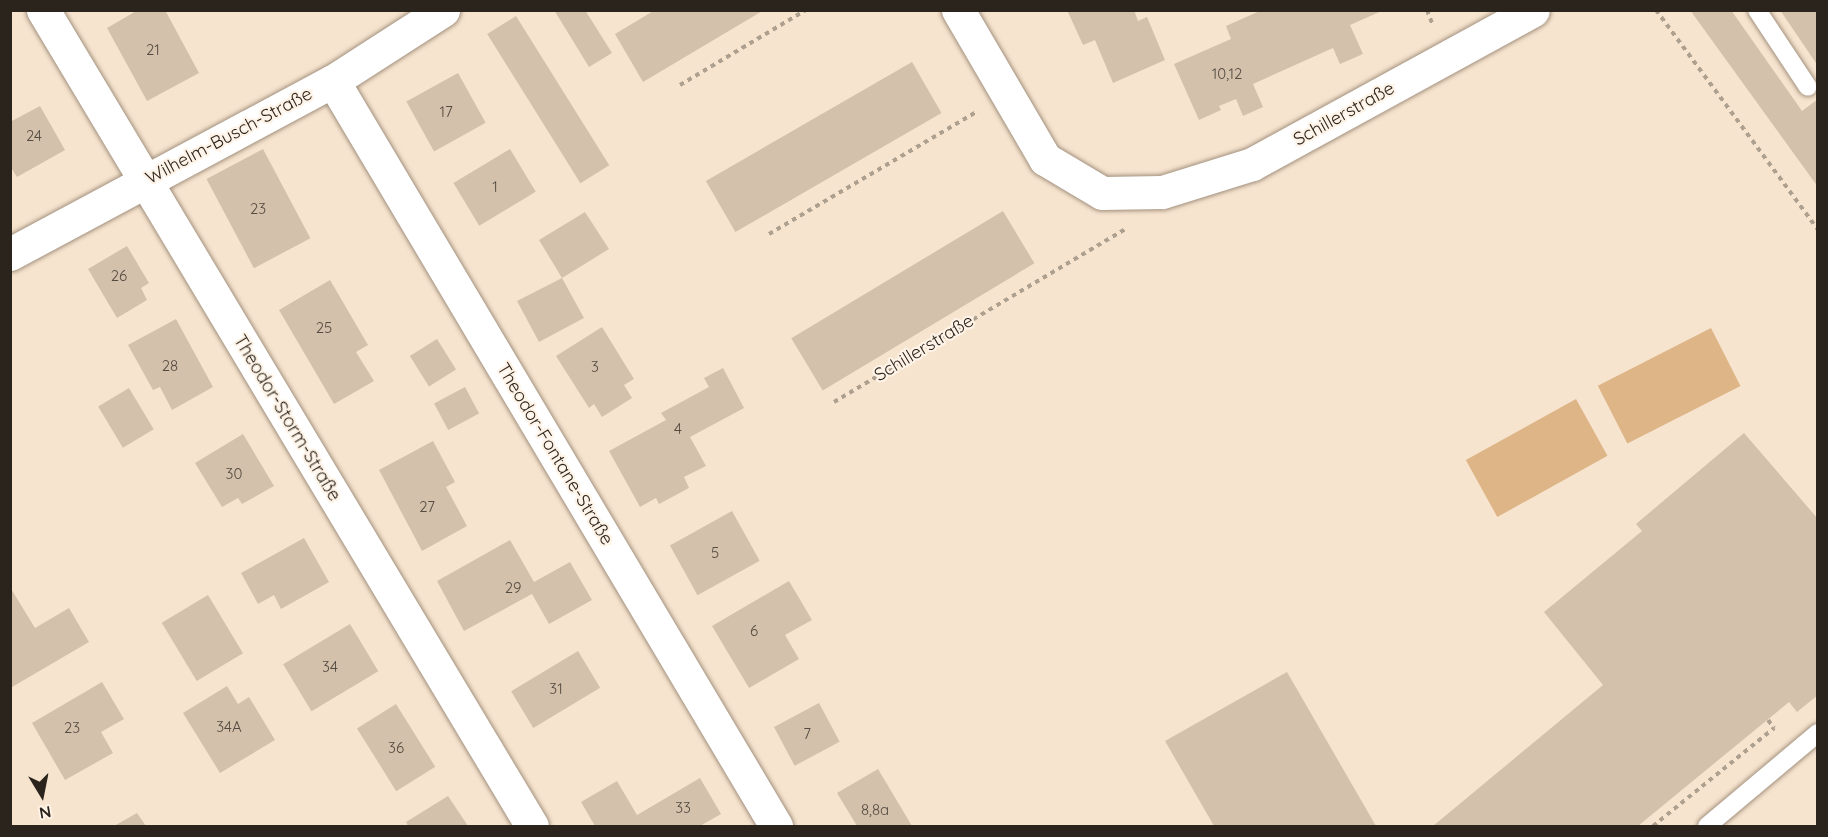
<!DOCTYPE html>
<html>
<head>
<meta charset="utf-8">
<style>
	body { margin:0 }
	#map { position:relative; width:1828px; height:837px; overflow:hidden; background:#f7e4cf; font-family:Quicksand,sans-serif }
	div>[style] { position:absolute }
	[style*='--x'] { left:calc(var(--x)*1px); top:calc(var(--y)*1px); width:calc(var(--w)*1px); rotate:calc(var(--a)*1deg) }
	.green>* { inset:0; background:#ddb587; transform-origin:0 0 }
	.building>* { inset:0; background:#d3c1ac; transform-origin:0 0 }
	.path>* { height:4px; margin-top:-2px; transform-origin:0; background:repeating-linear-gradient(90deg,#aea08f 0 4.5px,transparent 0 9px) }
	.roads { filter:drop-shadow(0 0 2px #a2917e) drop-shadow(0 0 2px #a2917e) }
	.lane>* { height:18px; margin:-9px; padding:0 9px; transform-origin:9px; border-radius:9px; background:#fff }
	.street>* { height:33px; margin:-16.5px; padding:0 16.5px; transform-origin:16.5px; border-radius:16.5px; background:#fff }
	span { translate:-50% -50%; white-space:nowrap; text-align:center; line-height:1.15; -webkit-text-stroke:4.5px #fef3e6; paint-order:stroke }
	.number-label { font-size:15px; color:#554b40 }
	.number-label span { -webkit-text-stroke-width:0 }
	.street-label { font-size:18px; color:#2b241c }
	.frame { position:absolute; inset:0; border:12px solid #2b241c; pointer-events:none }
	.north { position:absolute; left:12px; top:765px; width:60px; height:60px; -webkit-text-stroke:4px #fef3e6; paint-order:stroke; rotate:170deg; font-size:16px; font-weight:700; line-height:24px; text-align:center; color:#2b241c }
	.north::after { content:''; display:block; margin:auto; width:21px; height:27px; background:#2b241c; clip-path:polygon(50% 0,100% 100%,50% 72%,0 100%) }
</style>
</head>
<body>
<div id="map">
	<div class="green">
		<div style="left:1711px;top:328px;width:65px;height:127px;rotate:63deg"></div>
		<div style="left:1576px;top:399px;width:65px;height:126px;rotate:61deg"></div>
	</div>
	<div class="building">
		<div style="clip-path:polygon(138px 10px,165px 10px,199px 73px,147px 101px,107px 28px)"></div>
		<div style="clip-path:polygon(554px 10px,585px 10px,612px 53px,589px 67px)"></div>
		<div style="clip-path:polygon(655px 10px,764px 10px,643px 82px,615px 34px)"></div>
		<div style="clip-path:polygon(1067px 10px,1134px 10px,1138px 21px,1147px 17px,1165px 60px,1113px 83px,1095px 40px,1083px 45px)"></div>
		<div style="clip-path:polygon(1262px 10px,1384px 10px,1350px 25px,1363px 54px,1340px 64px,1333px 48px,1253px 84px,1263px 107px,1243px 116px,1236px 99px,1219px 106px,1221px 110px,1199px 120px,1174px 64px,1231px 39px,1226px 26px)"></div>
		<div style="clip-path:polygon(1690px 10px,1731px 10px,1802px 111px,1818px 99px,1818px 187px)"></div>
		<div style="clip-path:polygon(1780px 10px,1818px 10px,1818px 66px)"></div>
		<div style="left:516px;top:16px;width:176px;height:34px;rotate:58deg"></div>
		<div style="left:912px;top:62px;width:59px;height:238px;rotate:60deg"></div>
		<div style="left:458px;top:73px;width:57px;height:59px;rotate:61deg"></div>
		<div style="clip-path:polygon(40px 106px,65px 150px,17px 177px,10px 166px,10px 122px)"></div>
		<div style="left:263px;top:149px;width:101px;height:64px;rotate:62deg"></div>
		<div style="left:510px;top:149px;width:50px;height:66px;rotate:59deg"></div>
		<div style="left:1003px;top:211px;width:61px;height:247px;rotate:59deg"></div>
		<div style="clip-path:polygon(585px 212px,609px 249px,562px 278px,584px 318px,539px 342px,517px 301px,562px 278px,539px 240px)"></div>
		<div style="clip-path:polygon(127px 246px,149px 283px,141px 288px,147px 300px,117px 318px,88px 269px)"></div>
		<div style="clip-path:polygon(330px 280px,368px 345px,356px 352px,374px 381px,334px 404px,279px 310px)"></div>
		<div style="clip-path:polygon(176px 319px,213px 387px,172px 410px,160px 387px,153px 390px,128px 345px)"></div>
		<div style="clip-path:polygon(602px 327px,634px 379px,624px 385px,632px 398px,602px 417px,594px 404px,589px 408px,556px 356px)"></div>
		<div style="left:437px;top:339px;width:36px;height:32px;rotate:58deg"></div>
		<div style="clip-path:polygon(723px 368px,744px 408px,690px 437px,706px 466px,684px 477px,689px 488px,659px 504px,656px 498px,640px 507px,609px 451px,666px 420px,661px 413px,709px 387px,704px 378px)"></div>
		<div style="left:465px;top:387px;width:30px;height:35px;rotate:62deg"></div>
		<div style="left:129px;top:388px;width:48px;height:36px;rotate:59deg"></div>
		<div style="clip-path:polygon(1744px 433px,1818px 519px,1818px 695px,1797px 712px,1789px 702px,1638px 826px,1433px 826px,1603px 685px,1544px 612px,1642px 531px,1636px 524px)"></div>
		<div style="clip-path:polygon(243px 434px,274px 486px,242px 504px,238px 498px,222px 507px,195px 463px)"></div>
		<div style="clip-path:polygon(433px 441px,455px 482px,446px 487px,467px 526px,422px 551px,379px 470px)"></div>
		<div style="left:732px;top:511px;width:57px;height:71px;rotate:61deg"></div>
		<div style="clip-path:polygon(304px 538px,329px 582px,281px 609px,274px 595px,258px 604px,241px 573px)"></div>
		<div style="clip-path:polygon(510px 540px,534px 582px,570px 562px,592px 600px,549px 624px,532px 594px,464px 631px,437px 581px)"></div>
		<div style="clip-path:polygon(789px 581px,812px 620px,785px 635px,799px 659px,749px 688px,712px 626px)"></div>
		<div style="clip-path:polygon(10px 587px,35px 628px,69px 608px,89px 642px,12px 687px)"></div>
		<div style="left:208px;top:595px;width:68px;height:54px;rotate:59deg"></div>
		<div style="left:350px;top:624px;width:55px;height:78px;rotate:59deg"></div>
		<div style="left:578px;top:651px;width:43px;height:78px;rotate:59deg"></div>
		<div style="clip-path:polygon(1287px 672px,1376px 826px,1214px 826px,1165px 741px)"></div>
		<div style="clip-path:polygon(102px 682px,124px 719px,101px 732px,113px 753px,65px 780px,32px 723px)"></div>
		<div style="clip-path:polygon(227px 686px,238px 704px,249px 697px,275px 740px,220px 773px,183px 713px)"></div>
		<div style="left:819px;top:703px;width:44px;height:51px;rotate:62deg"></div>
		<div style="left:396px;top:704px;width:74px;height:46px;rotate:58deg"></div>
		<div style="clip-path:polygon(878px 769px,912px 826px,857px 826px,837px 793px)"></div>
		<div style="clip-path:polygon(700px 778px,721px 814px,700px 826px,595px 826px,581px 802px,617px 781px,637px 815px)"></div>
		<div style="clip-path:polygon(448px 796px,468px 826px,408px 826px,406px 822px)"></div>
		<div style="clip-path:polygon(137px 813px,146px 826px,114px 826px)"></div>
	</div>
	<div class="path">
		<div style="--x:1427;--y:10;--w:17;--a:69"></div>
		<div style="--x:1656;--y:10;--w:273;--a:53.6"></div>
		<div style="--x:680;--y:85;--w:147;--a:-30.8"></div>
		<div style="--x:769;--y:234;--w:243;--a:-30.5"></div>
		<div style="--x:834;--y:402;--w:339;--a:-30.7"></div>
		<div style="--x:1768;--y:720;--w:10;--a:53"></div>
		<div style="--x:1653;--y:826;--w:156;--a:-39"></div>
	</div>
	<div class="roads">
		<div class="lane">
			<div style="--x:1757;--y:10;--w:92;--a:56.5"></div>
			<div style="--x:1707;--y:826;--w:145;--a:-40"></div>
		</div>
		<div class="street">
			<div style="--x:43;--y:10;--w:951;--a:59.07"></div>
			<div style="--x:958;--y:10;--w:173;--a:59.7"></div>
			<div style="--x:1045;--y:159;--w:66;--a:30.8"></div>
			<div style="--x:1102;--y:193;--w:60;--a:-1"></div>
			<div style="--x:1162;--y:192;--w:94;--a:-17.3"></div>
			<div style="--x:1252;--y:164;--w:320;--a:-28.7"></div>
			<div style="--x:333;--y:81;--w:867;--a:59.26"></div>
			<div style="--x:10;--y:254;--w:366;--a:-28.2"></div>
			<div style="--x:333;--y:81;--w:131;--a:-32.8"></div>
		</div>
	</div>
	<div class="number-label">
		<span style="left:153px;top:50px">21</span>
		<span style="left:1227px;top:74px">10,12</span>
		<span style="left:446px;top:112px">17</span>
		<span style="left:34px;top:136px">24</span>
		<span style="left:495px;top:187px">1</span>
		<span style="left:258px;top:209px">23</span>
		<span style="left:119px;top:276px">26</span>
		<span style="left:324px;top:328px">25</span>
		<span style="left:170px;top:366px">28</span>
		<span style="left:595px;top:367px">3</span>
		<span style="left:678px;top:429px">4</span>
		<span style="left:234px;top:474px">30</span>
		<span style="left:427px;top:507px">27</span>
		<span style="left:715px;top:553px">5</span>
		<span style="left:513px;top:588px">29</span>
		<span style="left:754px;top:631px">6</span>
		<span style="left:330px;top:667px">34</span>
		<span style="left:556px;top:689px">31</span>
		<span style="left:229px;top:727px">34A</span>
		<span style="left:72px;top:728px">23</span>
		<span style="left:807px;top:734px">7</span>
		<span style="left:396px;top:748px">36</span>
		<span style="left:683px;top:808px">33</span>
		<span style="left:875px;top:810px">8,8a</span>
	</div>
	<div class="street-label">
		<span style="left:1344px;top:114px;rotate:-29deg">Schillerstraße</span>
		<span style="left:229px;top:136px;rotate:-28deg">Wilhelm-Busch-Straße</span>
		<span style="left:924px;top:348px;rotate:-31deg">Schillerstraße</span>
		<span style="left:287px;top:418px;rotate:59deg">Theodor-Storm-Straße</span>
		<span style="left:555px;top:454px;rotate:59deg">Theodor-Fontane-Straße</span>
	</div>
	<div class="frame"></div>
	<div class="north">N</div>
</div>
</body>
</html>
